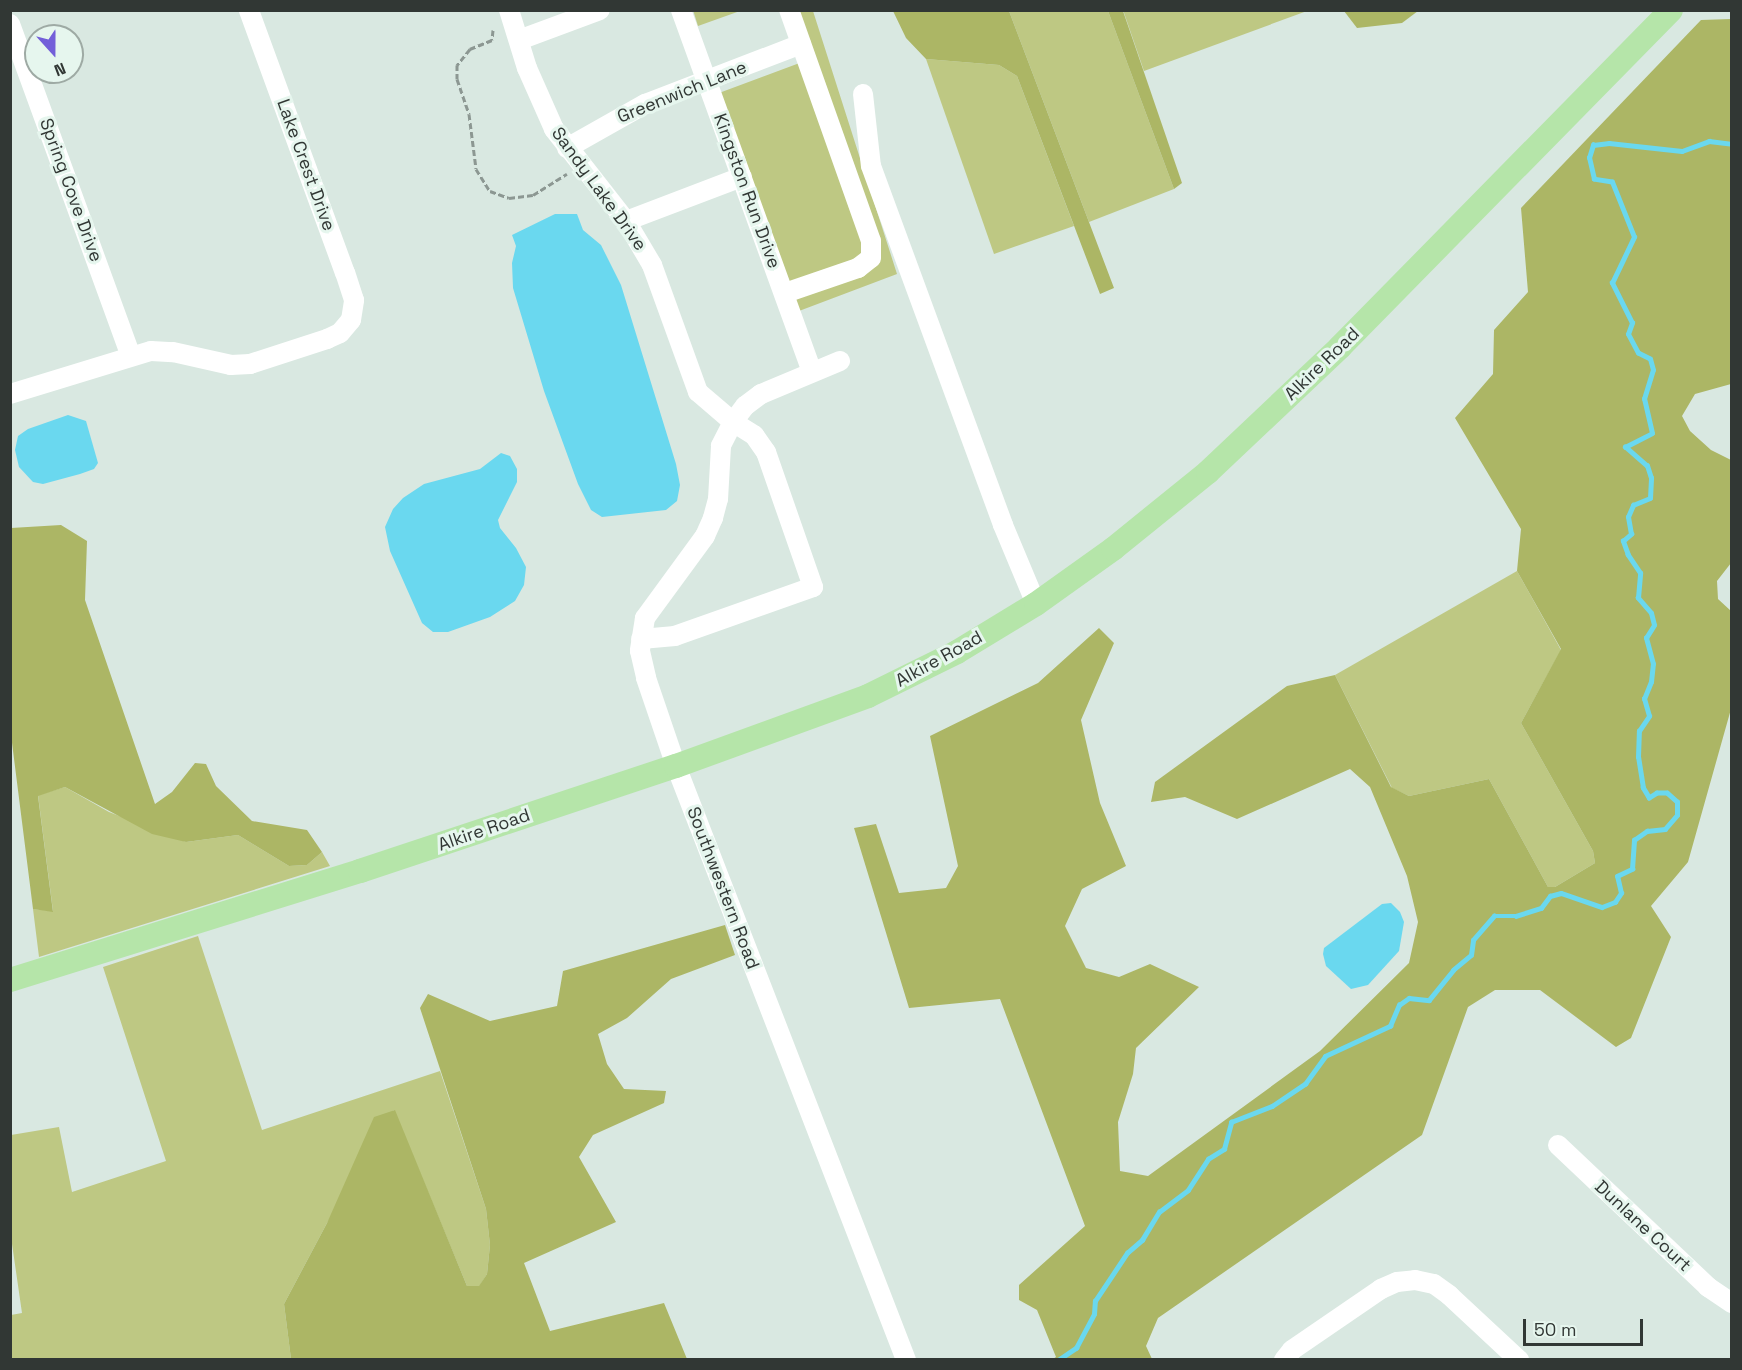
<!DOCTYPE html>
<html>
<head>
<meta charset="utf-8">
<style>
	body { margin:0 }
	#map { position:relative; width:1742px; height:1370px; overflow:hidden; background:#d9e8e1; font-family:"Space Grotesk",sans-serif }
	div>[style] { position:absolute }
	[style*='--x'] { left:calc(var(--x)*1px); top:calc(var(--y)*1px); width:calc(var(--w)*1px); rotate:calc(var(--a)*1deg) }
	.green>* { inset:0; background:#bec883 }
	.forest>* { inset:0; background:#acb665 }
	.water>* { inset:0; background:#6ad8ef }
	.stream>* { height:4.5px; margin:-2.25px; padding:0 2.25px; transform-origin:2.25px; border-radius:2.25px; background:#6ad8ef }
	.path>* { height:3px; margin-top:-1.5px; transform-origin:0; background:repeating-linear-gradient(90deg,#8c9792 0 6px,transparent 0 9px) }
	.minor>* { height:20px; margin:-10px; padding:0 10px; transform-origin:10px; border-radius:10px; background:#fff }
	.major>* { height:24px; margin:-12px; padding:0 12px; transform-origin:12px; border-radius:12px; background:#b5e5a9 }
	span { translate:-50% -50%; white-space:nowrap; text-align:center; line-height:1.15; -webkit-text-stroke:6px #e6f6ee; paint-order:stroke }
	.street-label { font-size:18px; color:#313734 }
	.frame { position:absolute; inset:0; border:12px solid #313734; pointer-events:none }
	.north { position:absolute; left:24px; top:24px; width:60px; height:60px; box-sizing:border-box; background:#e6f6ee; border:2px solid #9eaaa4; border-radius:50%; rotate:159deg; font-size:16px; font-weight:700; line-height:24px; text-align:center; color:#313734 }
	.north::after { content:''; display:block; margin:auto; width:21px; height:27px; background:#735fd9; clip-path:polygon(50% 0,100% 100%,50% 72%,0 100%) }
	.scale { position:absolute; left:1523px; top:1319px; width:120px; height:27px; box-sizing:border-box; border:3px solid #313734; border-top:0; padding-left:8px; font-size:18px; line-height:21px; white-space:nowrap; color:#313734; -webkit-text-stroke:4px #e6f6ee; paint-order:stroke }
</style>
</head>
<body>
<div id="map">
	<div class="green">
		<div style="clip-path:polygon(693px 10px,740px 10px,740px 11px,698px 26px)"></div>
		<div style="clip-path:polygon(1123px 10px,1307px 11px,1144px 71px)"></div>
		<div style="clip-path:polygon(795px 11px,813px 11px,897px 274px,799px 311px,719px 93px,813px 58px)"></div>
		<div style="clip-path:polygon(1009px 11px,1108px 11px,1174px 189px,1089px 222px)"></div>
		<div style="clip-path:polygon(926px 59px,999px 65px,1017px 76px,1074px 226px,994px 254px)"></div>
		<div style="clip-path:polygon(1517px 571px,1561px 650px,1521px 723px,1593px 851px,1595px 863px,1555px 887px,1548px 887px,1489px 779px,1409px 796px,1392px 788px,1335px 675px)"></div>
		<div style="clip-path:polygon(65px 787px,109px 812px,186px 842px,238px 835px,289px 866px,307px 865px,322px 852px,330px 866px,39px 957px,33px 909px,53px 911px,38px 795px)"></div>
		<div style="clip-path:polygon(198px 936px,262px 1130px,440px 1071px,486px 1209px,490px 1245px,487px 1274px,479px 1287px,467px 1286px,394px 1110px,327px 1223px,284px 1304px,291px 1359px,11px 1360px,11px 1315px,22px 1313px,11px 1237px,11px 1135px,59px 1127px,72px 1192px,166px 1161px,103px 967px)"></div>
	</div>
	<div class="forest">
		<div style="clip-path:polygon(893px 11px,1009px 11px,1114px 288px,1100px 294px,1017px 76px,999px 65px,926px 59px,906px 38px)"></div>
		<div style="clip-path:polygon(1108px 11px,1123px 11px,1182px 183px,1174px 189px)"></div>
		<div style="clip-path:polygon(1344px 11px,1418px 11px,1402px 23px,1357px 28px)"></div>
		<div style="clip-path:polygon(1731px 19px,1731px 384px,1695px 394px,1682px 416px,1690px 431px,1711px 450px,1731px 460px,1731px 563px,1717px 581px,1718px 599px,1731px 611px,1731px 709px,1688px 862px,1651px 906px,1671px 937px,1631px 1038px,1616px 1047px,1540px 990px,1495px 990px,1468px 1007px,1422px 1135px,1158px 1318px,1146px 1346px,1152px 1359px,1053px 1359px,1056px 1357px,1037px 1310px,1019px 1300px,1019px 1285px,1085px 1226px,1000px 999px,909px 1008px,854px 828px,876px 824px,899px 893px,946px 888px,958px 866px,930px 736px,1038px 683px,1099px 628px,1114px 643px,1081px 720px,1100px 803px,1126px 866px,1082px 889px,1065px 926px,1086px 968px,1119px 977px,1150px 964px,1199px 987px,1136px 1048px,1133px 1074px,1118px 1122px,1120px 1171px,1148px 1176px,1320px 1051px,1409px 963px,1418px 922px,1407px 876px,1370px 787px,1350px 769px,1237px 819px,1185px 797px,1151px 802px,1155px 782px,1287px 686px,1335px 675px,1391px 787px,1409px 796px,1489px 779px,1548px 887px,1555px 887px,1595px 863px,1593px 851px,1521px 723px,1561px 649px,1517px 571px,1521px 529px,1455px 418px,1493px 374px,1494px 330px,1528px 292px,1521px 208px,1701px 20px)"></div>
		<div style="clip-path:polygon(61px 525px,87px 541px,85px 600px,155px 804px,172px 792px,195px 763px,206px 764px,216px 786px,252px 821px,307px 830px,322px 852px,307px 865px,289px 866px,238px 835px,186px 842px,152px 834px,65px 787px,38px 796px,53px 912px,33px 909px,10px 727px,11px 528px)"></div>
		<div style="clip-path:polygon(725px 925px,735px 955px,671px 979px,627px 1018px,598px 1034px,607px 1064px,624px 1089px,666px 1091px,664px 1103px,593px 1135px,579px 1157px,616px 1222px,524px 1263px,550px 1331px,664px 1303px,687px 1359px,291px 1359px,284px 1304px,327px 1223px,374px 1117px,395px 1110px,467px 1286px,479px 1286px,487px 1274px,490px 1245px,486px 1209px,420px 1008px,428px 994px,490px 1021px,557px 1006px,563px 971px)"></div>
	</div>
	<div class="water">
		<div style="clip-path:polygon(555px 214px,577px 214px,583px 230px,601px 245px,621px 285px,676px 464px,680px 485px,677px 501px,666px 510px,602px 517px,591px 510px,578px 484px,544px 391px,513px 288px,512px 263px,516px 246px,512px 235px)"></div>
		<div style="clip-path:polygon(68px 415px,86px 421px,98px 463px,94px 469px,80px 474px,43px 484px,33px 482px,19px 467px,15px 450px,18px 436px,28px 429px)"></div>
		<div style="clip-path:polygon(501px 453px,510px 456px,517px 469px,517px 482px,498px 520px,500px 528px,516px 548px,526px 567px,524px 585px,515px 601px,490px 617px,448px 632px,433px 632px,422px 623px,390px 551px,385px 527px,393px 509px,403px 498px,424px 484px,480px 469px)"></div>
		<div style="clip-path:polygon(1391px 903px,1400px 912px,1404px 922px,1399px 951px,1368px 985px,1351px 989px,1326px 966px,1323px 954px,1324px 948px,1382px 904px)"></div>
	</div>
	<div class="stream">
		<div style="--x:1058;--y:1360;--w:22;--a:-34"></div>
		<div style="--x:1076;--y:1348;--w:38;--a:-62"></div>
		<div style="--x:1094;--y:1314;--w:13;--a:-86"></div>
		<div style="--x:1095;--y:1301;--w:58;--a:-56.3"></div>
		<div style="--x:1127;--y:1253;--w:20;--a:-41"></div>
		<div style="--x:1142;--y:1240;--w:33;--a:-59"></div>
		<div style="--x:1159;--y:1212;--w:36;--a:-37"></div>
		<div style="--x:1188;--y:1190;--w:37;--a:-57"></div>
		<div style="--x:1208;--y:1159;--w:19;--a:-32"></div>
		<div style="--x:1224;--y:1149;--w:28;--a:-75"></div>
		<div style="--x:1231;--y:1122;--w:44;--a:-21.3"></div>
		<div style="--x:1272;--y:1106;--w:40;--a:-34"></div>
		<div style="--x:1305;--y:1084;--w:34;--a:-54"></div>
		<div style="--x:1325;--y:1056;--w:72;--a:-24.8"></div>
		<div style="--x:1390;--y:1026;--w:23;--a:-67"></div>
		<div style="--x:1399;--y:1005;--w:12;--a:-35"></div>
		<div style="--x:1409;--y:998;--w:20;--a:6"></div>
		<div style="--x:1429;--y:1000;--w:38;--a:-51"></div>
		<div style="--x:1453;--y:970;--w:23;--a:-40"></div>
		<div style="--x:1471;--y:955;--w:15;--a:-82"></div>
		<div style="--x:1473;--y:940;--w:32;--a:-49"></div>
		<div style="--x:1494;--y:916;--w:22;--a:0"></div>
		<div style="--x:1516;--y:916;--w:26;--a:-18"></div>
		<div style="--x:1541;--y:908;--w:15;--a:-53"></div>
		<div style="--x:1550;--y:896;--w:11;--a:-15"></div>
		<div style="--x:1561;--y:893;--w:43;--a:18.9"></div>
		<div style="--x:1602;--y:907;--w:14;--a:-21"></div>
		<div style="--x:1615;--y:902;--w:11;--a:-56"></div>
		<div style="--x:1621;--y:893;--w:17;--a:-103"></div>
		<div style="--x:1617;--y:876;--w:17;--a:-25"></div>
		<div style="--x:1632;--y:869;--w:29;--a:-86"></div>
		<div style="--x:1634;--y:840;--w:16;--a:-35"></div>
		<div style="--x:1647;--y:831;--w:18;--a:-6"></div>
		<div style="--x:1665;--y:829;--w:18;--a:-49"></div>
		<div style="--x:1677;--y:815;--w:13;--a:-90"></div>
		<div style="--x:1677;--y:802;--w:13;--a:-138"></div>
		<div style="--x:1667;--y:793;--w:10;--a:180"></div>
		<div style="--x:1657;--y:793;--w:9;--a:148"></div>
		<div style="--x:1649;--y:798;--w:12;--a:-121"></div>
		<div style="--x:1643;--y:788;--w:31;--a:-99"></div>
		<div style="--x:1638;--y:757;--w:26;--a:-88"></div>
		<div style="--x:1639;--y:731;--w:18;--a:-56"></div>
		<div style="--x:1649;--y:716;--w:18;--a:-106"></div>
		<div style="--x:1644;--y:699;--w:18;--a:-68"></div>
		<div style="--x:1651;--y:682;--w:18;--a:-84"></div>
		<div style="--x:1653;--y:664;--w:27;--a:-105"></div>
		<div style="--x:1646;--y:638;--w:15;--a:-58"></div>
		<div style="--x:1654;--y:625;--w:12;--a:-104"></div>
		<div style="--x:1651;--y:613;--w:20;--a:-131"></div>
		<div style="--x:1638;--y:598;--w:25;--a:-85"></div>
		<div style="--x:1640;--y:573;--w:22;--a:-124"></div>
		<div style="--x:1628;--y:555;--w:15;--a:-110"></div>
		<div style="--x:1623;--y:541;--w:11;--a:-41"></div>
		<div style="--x:1631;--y:534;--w:17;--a:-100"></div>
		<div style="--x:1628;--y:517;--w:13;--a:-67"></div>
		<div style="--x:1633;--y:505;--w:18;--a:-22"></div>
		<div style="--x:1650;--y:498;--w:20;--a:-87"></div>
		<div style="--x:1651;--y:478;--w:13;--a:-108"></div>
		<div style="--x:1647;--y:466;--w:29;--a:-139"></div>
		<div style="--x:1625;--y:447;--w:30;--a:-27"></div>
		<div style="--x:1652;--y:433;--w:35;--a:-103"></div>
		<div style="--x:1644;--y:399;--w:30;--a:-73"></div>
		<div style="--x:1653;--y:370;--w:11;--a:-105"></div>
		<div style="--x:1650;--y:359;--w:13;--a:-153"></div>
		<div style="--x:1638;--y:353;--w:21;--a:-118"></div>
		<div style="--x:1628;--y:334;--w:12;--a:-70"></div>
		<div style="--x:1632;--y:323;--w:45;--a:-116.6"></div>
		<div style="--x:1612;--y:283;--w:51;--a:-64.4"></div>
		<div style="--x:1634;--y:237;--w:59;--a:-111.8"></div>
		<div style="--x:1612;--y:182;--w:18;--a:-171"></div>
		<div style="--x:1594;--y:179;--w:22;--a:-103"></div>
		<div style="--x:1589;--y:158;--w:14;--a:-73"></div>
		<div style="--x:1593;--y:145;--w:16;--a:-7"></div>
		<div style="--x:1609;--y:143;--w:73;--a:6.3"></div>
		<div style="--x:1682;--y:151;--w:29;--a:-20"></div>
		<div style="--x:1709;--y:141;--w:23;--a:7"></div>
	</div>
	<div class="path">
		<div style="--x:493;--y:30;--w:10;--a:96"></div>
		<div style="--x:492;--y:40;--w:24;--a:158"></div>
		<div style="--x:470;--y:49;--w:21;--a:129"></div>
		<div style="--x:457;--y:65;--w:14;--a:90"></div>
		<div style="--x:457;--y:79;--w:37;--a:71"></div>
		<div style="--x:469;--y:114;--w:55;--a:82.7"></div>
		<div style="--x:476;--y:169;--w:26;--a:58"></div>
		<div style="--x:490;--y:191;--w:20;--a:20"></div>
		<div style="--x:509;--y:198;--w:24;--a:-7"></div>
		<div style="--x:533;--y:195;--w:40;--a:-32"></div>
	</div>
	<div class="minor">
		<div style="--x:509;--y:10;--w:61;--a:72.8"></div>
		<div style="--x:527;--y:68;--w:67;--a:66.1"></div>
		<div style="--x:554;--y:129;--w:117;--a:52"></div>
		<div style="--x:626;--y:221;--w:51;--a:59.4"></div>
		<div style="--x:652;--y:265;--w:135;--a:70.1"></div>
		<div style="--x:698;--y:392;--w:46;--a:40.6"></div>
		<div style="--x:733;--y:422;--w:25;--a:32"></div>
		<div style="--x:754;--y:435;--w:21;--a:55"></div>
		<div style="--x:766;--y:452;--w:143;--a:70.8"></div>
		<div style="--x:813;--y:587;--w:146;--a:160.5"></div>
		<div style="--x:675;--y:636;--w:34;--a:175"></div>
		<div style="--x:681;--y:10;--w:384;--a:70.1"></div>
		<div style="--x:10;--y:24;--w:353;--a:70"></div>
		<div style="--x:519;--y:40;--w:86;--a:-20.3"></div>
		<div style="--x:863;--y:94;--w:72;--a:83.7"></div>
		<div style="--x:871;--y:166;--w:382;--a:69.8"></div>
		<div style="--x:1003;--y:525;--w:86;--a:67.3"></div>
		<div style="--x:567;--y:148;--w:90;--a:-29.4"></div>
		<div style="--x:645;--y:104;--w:167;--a:-21"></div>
		<div style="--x:626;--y:221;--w:124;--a:-20.8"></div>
		<div style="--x:785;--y:293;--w:77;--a:-18.9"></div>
		<div style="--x:858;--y:268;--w:16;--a:-38"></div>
		<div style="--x:871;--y:258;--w:17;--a:-90"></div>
		<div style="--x:871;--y:241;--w:245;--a:-109.5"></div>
		<div style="--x:840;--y:361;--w:86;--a:157.3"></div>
		<div style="--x:761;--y:394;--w:20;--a:143"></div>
		<div style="--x:745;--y:406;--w:20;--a:127"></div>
		<div style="--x:733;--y:422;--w:27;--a:117"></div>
		<div style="--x:721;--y:446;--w:53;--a:93.2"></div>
		<div style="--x:718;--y:499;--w:20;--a:105"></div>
		<div style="--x:713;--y:518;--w:20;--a:114"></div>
		<div style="--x:705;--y:536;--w:102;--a:126.2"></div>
		<div style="--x:645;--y:618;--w:33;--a:99"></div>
		<div style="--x:640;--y:651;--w:28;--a:77"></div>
		<div style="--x:646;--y:678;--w:93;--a:71.2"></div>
		<div style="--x:676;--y:766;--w:637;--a:68.83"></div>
		<div style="--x:10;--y:394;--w:147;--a:-17"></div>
		<div style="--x:151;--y:351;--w:22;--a:3"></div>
		<div style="--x:173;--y:352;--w:59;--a:12.6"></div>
		<div style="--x:231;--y:365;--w:19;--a:-3"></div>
		<div style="--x:250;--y:364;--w:81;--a:-18"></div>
		<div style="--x:327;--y:339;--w:14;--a:-25"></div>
		<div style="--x:340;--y:333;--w:17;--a:-50"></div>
		<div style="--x:351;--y:320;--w:20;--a:-81"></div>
		<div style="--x:354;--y:300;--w:28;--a:-108"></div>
		<div style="--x:345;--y:273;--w:280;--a:-110.1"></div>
		<div style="--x:1558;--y:1145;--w:207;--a:43.4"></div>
		<div style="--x:1708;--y:1287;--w:29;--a:34"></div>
		<div style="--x:1284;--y:1360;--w:13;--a:-51"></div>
		<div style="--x:1292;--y:1350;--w:108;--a:-34.4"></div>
		<div style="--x:1381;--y:1289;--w:17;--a:-24"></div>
		<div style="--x:1397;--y:1282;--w:18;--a:-6"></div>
		<div style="--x:1415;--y:1280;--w:19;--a:12"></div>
		<div style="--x:1434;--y:1284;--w:19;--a:36"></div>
		<div style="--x:1449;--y:1295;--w:96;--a:42.9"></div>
	</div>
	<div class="major">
		<div style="--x:10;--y:980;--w:367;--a:-17.3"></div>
		<div style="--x:360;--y:871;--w:333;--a:-18.4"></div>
		<div style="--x:676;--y:766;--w:204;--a:-20"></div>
		<div style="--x:868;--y:696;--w:99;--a:-26.3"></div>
		<div style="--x:957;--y:652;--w:92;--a:-31.3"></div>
		<div style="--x:1036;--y:604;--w:95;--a:-35.5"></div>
		<div style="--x:1113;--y:549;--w:122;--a:-39"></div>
		<div style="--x:1208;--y:472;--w:182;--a:-43.4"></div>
		<div style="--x:1340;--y:347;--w:472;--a:-45.5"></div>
	</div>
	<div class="street-label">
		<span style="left:682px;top:92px;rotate:-22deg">Greenwich Lane</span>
		<span style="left:306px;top:165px;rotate:70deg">Lake Crest Drive</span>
		<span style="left:599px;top:189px;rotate:54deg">Sandy Lake Drive</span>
		<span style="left:71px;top:190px;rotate:70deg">Spring Cove Drive</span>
		<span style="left:747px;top:191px;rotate:70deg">Kingston Run Drive</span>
		<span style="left:1322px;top:364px;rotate:-44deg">Alkire Road</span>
		<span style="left:939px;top:659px;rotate:-29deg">Alkire Road</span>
		<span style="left:484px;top:830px;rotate:-19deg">Alkire Road</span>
		<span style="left:723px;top:888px;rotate:69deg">Southwestern Road</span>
		<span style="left:1643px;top:1226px;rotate:43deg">Dunlane Court</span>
	</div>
	<div class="frame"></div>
	<div class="north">N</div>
	<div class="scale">50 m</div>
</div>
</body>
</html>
